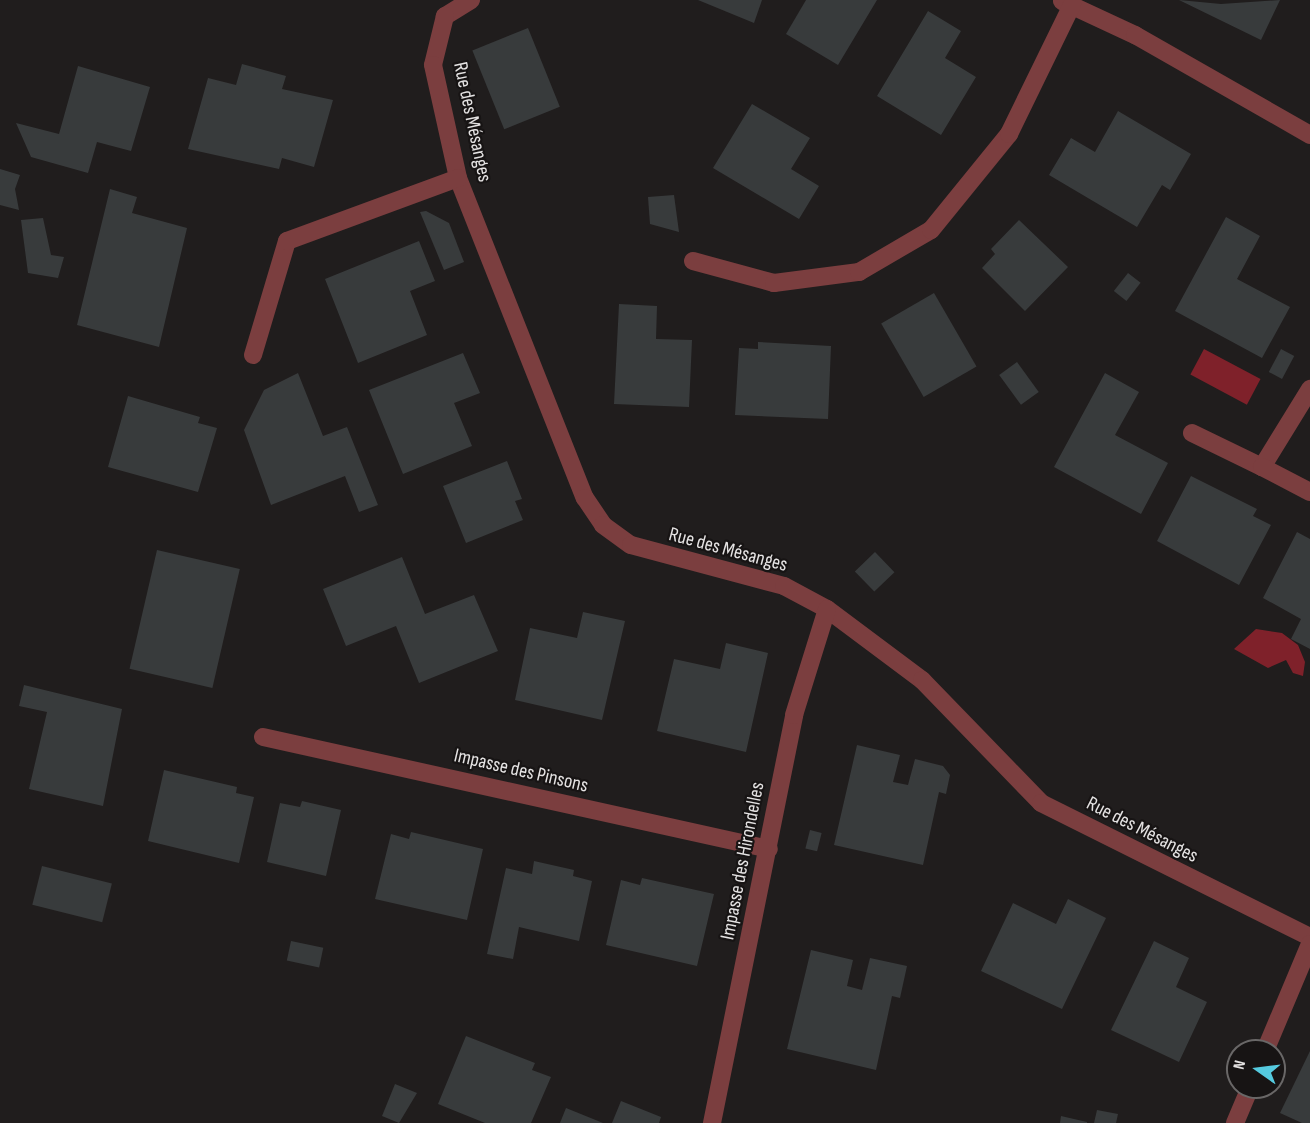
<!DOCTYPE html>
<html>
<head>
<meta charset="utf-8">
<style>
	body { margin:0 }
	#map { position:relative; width:1310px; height:1123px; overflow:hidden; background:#201d1d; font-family:"Sofia Sans Condensed",sans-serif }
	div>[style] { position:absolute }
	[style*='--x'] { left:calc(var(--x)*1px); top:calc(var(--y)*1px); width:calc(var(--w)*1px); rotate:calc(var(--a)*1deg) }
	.water>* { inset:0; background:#7f212a; transform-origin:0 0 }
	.building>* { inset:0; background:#383b3c; transform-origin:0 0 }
	.street>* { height:18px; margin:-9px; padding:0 9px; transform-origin:9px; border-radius:9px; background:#7b3e3f }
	span { translate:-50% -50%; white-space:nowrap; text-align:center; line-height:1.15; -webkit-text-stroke:4.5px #171414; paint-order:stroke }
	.street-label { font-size:20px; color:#e5e3e3 }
	.north { position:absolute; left:1226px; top:1039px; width:60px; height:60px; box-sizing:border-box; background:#171414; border:2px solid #696767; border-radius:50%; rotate:284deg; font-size:16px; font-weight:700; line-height:24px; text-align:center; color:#e5e3e3 }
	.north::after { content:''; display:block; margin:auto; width:21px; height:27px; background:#55cadf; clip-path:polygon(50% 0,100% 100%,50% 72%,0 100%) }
</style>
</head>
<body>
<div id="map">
	<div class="water">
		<div style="left:1204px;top:349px;width:64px;height:29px;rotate:28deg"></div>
		<div style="clip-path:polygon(1256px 629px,1282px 633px,1298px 645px,1305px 662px,1303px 676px,1293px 673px,1286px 660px,1268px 668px,1234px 649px)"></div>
	</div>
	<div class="building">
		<div style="clip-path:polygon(698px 0,762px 0,754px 23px)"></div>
		<div style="clip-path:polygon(806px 0,877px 0,838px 65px,786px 34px)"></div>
		<div style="clip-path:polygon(1179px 0,1221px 4px,1280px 0,1261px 40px)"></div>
		<div style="clip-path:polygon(928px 11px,961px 31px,945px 58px,976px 77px,941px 135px,877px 96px)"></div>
		<div style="left:528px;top:28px;width:85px;height:60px;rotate:68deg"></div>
		<div style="clip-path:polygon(242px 64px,286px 76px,282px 89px,333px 100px,314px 167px,282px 158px,279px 169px,188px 149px,208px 78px,236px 85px)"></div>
		<div style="clip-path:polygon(78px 66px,150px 87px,131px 151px,97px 142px,88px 173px,31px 157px,16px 123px,59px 134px)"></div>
		<div style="clip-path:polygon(752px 104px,810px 138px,791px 169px,819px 186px,799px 219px,713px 168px)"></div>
		<div style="clip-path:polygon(1118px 111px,1191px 154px,1170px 190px,1162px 185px,1137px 227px,1049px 175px,1071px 138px,1095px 152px)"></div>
		<div style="clip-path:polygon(0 169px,20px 175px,15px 189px,19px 210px,0 205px)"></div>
		<div style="clip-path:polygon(110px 189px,137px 197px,132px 213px,187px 228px,159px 347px,77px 325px)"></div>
		<div style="clip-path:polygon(674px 195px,679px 232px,650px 224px,648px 197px)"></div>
		<div style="clip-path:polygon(426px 211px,449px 223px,464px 262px,444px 270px,420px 212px)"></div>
		<div style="clip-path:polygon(1226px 217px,1260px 236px,1237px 279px,1290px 307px,1262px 358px,1175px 311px)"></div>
		<div style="clip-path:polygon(43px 218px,51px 255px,64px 257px,58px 278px,28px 273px,21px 220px)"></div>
		<div style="clip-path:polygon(1019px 220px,1068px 267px,1025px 311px,982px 268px,995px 254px,991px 249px)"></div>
		<div style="clip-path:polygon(419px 241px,435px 281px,410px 291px,427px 335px,358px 363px,325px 279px)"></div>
		<div style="left:1128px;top:273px;width:16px;height:23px;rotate:38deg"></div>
		<div style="left:934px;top:293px;width:85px;height:61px;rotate:60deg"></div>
		<div style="clip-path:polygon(619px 304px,657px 306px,656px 339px,692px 340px,689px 407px,614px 404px)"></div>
		<div style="clip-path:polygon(758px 342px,831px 346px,828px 419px,735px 415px,739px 348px,758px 349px)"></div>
		<div style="left:1281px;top:349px;width:15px;height:26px;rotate:28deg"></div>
		<div style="clip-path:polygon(463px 353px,480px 393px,454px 403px,472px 446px,403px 474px,369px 390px)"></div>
		<div style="left:1017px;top:362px;width:37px;height:22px;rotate:54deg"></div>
		<div style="clip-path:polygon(298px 373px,323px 436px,347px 427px,378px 505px,359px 512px,345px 476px,271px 505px,244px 430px,264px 390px)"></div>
		<div style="clip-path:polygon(1105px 373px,1139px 392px,1115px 435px,1168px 463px,1141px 514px,1054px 467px)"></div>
		<div style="clip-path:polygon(128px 396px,200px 417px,198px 423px,217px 428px,198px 492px,108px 467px)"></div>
		<div style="clip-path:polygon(507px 461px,522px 499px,515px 501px,523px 520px,466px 543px,443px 486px)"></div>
		<div style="clip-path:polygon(1191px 476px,1257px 509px,1253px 516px,1271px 525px,1239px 585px,1157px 541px)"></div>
		<div style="clip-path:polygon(1297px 532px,1310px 539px,1310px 649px,1291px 639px,1301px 619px,1263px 598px)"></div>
		<div style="left:157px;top:550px;width:85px;height:122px;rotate:13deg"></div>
		<div style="left:875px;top:552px;width:28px;height:28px;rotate:46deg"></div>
		<div style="clip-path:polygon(402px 557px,425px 614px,474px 595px,498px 651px,419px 683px,396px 626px,346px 646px,323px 589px)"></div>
		<div style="clip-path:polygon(583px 612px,625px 621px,602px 720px,515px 700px,530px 628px,577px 638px)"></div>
		<div style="clip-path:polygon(726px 643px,768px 653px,746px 752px,657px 731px,674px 659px,720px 669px)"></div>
		<div style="clip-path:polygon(24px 685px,122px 709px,103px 806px,29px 789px,47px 712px,19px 706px)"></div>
		<div style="clip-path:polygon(857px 745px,900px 755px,893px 782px,908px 785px,915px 759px,943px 766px,950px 775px,946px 794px,939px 792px,923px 865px,834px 845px)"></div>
		<div style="clip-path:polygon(164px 770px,237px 787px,236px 793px,254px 797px,239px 863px,148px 841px)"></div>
		<div style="clip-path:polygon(302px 801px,341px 810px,326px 876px,267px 862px,280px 803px,300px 807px)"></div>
		<div style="left:810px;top:830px;width:12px;height:19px;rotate:14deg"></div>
		<div style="clip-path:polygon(411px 832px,483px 849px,467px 920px,375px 899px,391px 834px,409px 839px)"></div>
		<div style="clip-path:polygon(534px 861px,574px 870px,573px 876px,592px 881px,579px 941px,519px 927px,513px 959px,487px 954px,506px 868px,532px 874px)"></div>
		<div style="left:42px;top:866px;width:72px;height:40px;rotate:14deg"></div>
		<div style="clip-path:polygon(642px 878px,714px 894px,697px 966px,606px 945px,621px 880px,640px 885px)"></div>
		<div style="clip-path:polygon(1068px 899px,1106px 918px,1062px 1009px,981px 971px,1013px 903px,1056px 924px)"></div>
		<div style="left:291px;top:941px;width:33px;height:20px;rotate:12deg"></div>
		<div style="clip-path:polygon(1154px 941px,1189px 958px,1176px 987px,1207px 1002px,1179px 1062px,1111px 1030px)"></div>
		<div style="clip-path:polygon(811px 950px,853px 960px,847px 986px,862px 990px,870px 958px,907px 966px,900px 998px,892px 996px,876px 1070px,787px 1049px)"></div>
		<div style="clip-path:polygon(466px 1036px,535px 1063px,532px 1070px,551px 1077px,531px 1123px,485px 1123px,438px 1104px)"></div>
		<div style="clip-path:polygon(1310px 1051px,1310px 1123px,1302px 1123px,1280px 1113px)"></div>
		<div style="clip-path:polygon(395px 1084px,417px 1093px,399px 1123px,382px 1116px)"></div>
		<div style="clip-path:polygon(621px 1101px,661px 1117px,659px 1123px,612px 1123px)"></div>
		<div style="clip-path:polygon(566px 1108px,603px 1123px,560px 1123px)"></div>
		<div style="clip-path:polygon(1097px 1110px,1118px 1114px,1116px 1123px,1094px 1123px)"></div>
		<div style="clip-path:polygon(1061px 1116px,1087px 1122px,1087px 1123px,1060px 1123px)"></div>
	</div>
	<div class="street">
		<div style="--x:471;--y:0;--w:31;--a:148"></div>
		<div style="--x:445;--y:16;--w:50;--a:103.8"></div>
		<div style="--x:433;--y:65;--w:116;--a:77.5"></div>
		<div style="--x:458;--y:178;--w:344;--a:68.4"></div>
		<div style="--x:585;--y:498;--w:32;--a:56"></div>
		<div style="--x:603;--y:525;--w:34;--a:36"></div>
		<div style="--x:631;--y:545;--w:158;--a:15"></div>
		<div style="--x:784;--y:586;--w:49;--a:28.1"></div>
		<div style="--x:827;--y:609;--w:119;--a:36.8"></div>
		<div style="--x:922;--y:680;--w:171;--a:45.9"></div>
		<div style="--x:1041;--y:803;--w:301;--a:26.5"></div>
		<div style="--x:1062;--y:1;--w:81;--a:25"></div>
		<div style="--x:1135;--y:35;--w:202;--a:29.7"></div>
		<div style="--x:693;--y:261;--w:84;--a:15.2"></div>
		<div style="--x:774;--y:283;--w:86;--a:-7.4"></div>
		<div style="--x:859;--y:272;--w:83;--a:-30.3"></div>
		<div style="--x:931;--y:230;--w:124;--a:-50.9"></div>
		<div style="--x:1009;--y:134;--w:144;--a:-64"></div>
		<div style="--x:253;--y:355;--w:119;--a:-73.4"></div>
		<div style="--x:287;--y:241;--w:182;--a:-20.2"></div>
		<div style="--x:1192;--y:433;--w:78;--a:25.9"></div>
		<div style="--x:1262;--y:467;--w:92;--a:-58.4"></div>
		<div style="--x:1262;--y:467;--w:54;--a:27.5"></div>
		<div style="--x:263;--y:737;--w:518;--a:12.48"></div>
		<div style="--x:1265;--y:1051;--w:116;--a:-67.2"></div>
		<div style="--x:712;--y:1123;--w:416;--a:-78.6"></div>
		<div style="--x:794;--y:715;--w:111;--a:-72.7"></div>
		<div style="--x:1235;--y:1123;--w:39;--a:-67"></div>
	</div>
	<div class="street-label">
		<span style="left:472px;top:122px;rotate:78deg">Rue des Mésanges</span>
		<span style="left:728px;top:550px;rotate:15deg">Rue des Mésanges</span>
		<span style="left:521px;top:771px;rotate:13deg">Impasse des Pinsons</span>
		<span style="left:1142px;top:830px;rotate:27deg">Rue des Mésanges</span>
		<span style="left:743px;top:861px;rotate:-79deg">Impasse des Hirondelles</span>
	</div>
	<div class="north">N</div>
</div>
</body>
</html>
